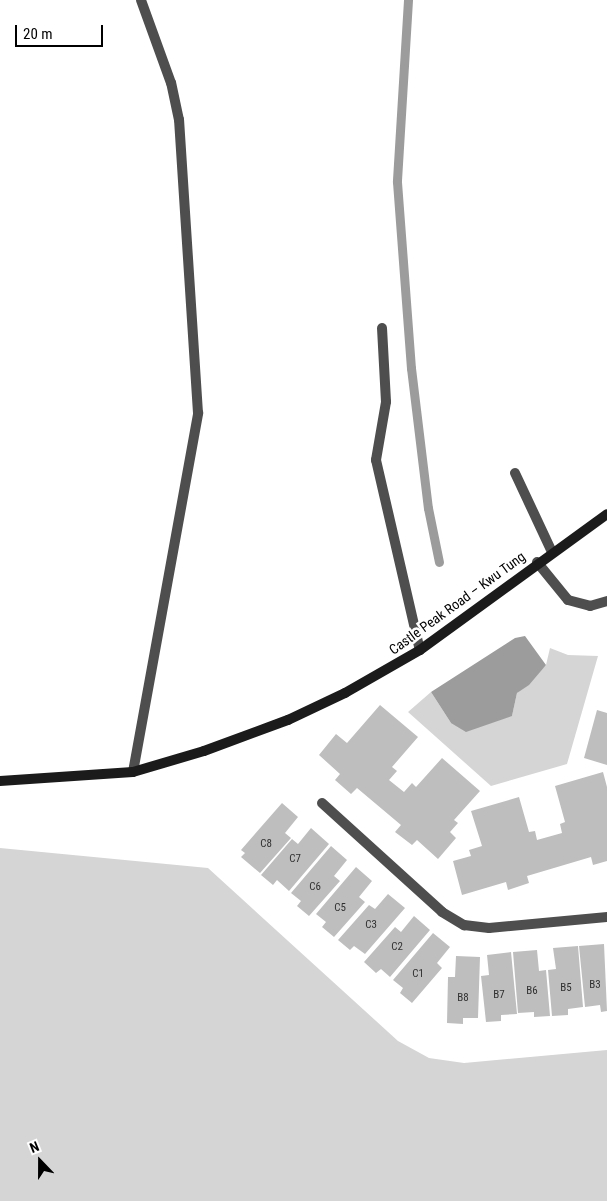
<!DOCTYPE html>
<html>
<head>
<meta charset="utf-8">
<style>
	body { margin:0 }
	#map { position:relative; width:607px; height:1201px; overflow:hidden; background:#fff; font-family:"Roboto Condensed",sans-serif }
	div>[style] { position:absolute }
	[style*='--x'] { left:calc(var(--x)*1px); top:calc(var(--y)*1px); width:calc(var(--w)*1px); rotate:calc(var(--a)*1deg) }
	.green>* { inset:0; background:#d5d5d5 }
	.water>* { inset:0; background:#9c9c9c }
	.stream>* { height:9px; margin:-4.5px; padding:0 4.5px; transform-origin:4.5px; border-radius:4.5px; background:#9c9c9c }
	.building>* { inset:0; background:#bebebe }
	.service>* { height:10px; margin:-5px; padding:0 5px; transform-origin:5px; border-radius:5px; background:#4e4e4e }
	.secondary>* { height:10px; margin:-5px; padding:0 5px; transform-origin:5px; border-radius:5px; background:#1b1b1b }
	span { translate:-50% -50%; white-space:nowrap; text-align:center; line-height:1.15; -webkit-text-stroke:5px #fff; paint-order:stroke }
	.number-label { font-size:11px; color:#303030 }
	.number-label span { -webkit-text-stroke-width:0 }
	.street-label { font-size:14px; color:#000 }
	.north { position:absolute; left:15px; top:1136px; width:50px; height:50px; -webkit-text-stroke:4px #fff; paint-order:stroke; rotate:338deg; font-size:14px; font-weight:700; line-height:20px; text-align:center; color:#000 }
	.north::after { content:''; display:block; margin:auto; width:18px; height:22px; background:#000; clip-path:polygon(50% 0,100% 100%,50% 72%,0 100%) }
	.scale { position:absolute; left:15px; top:25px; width:88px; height:22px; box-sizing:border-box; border:2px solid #000; border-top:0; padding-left:6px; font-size:15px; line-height:18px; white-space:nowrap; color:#000; -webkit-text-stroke:4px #fff; paint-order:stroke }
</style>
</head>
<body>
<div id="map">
	<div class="green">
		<div style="clip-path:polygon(550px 648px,568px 655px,598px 656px,567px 764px,491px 786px,408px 712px,431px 692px,451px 723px,512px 716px,517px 693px,546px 665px)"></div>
		<div style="clip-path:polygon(0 848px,208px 868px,398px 1041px,429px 1058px,464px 1063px,607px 1050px,607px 1201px,0 1201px)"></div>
	</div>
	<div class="water">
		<div style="clip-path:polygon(525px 636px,546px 665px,529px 685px,517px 693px,512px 716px,466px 732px,451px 723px,431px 692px,515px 638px)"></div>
	</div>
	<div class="stream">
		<div style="--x:408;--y:0;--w:182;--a:93.5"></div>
		<div style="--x:397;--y:182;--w:187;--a:85.7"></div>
		<div style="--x:411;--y:368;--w:141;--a:83.1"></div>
		<div style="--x:428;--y:508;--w:55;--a:78.5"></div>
	</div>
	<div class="building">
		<div style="clip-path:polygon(380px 705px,418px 737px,392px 767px,397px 771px,389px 780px,404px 792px,412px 783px,416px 787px,442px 758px,480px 791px,454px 820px,458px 823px,450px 832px,456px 838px,438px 859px,417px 840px,412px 845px,395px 832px,401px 825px,357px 788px,351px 794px,335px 780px,340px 774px,319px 755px,336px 734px,347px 743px)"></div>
		<div style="clip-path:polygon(597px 710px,607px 713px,607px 765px,584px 758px)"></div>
		<div style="clip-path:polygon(603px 772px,607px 787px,607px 861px,593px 865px,591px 857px,527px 876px,529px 883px,508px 890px,506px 882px,462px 895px,453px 861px,471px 856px,469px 850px,482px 846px,471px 811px,519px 797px,529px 832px,535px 831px,537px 840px,562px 833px,560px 824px,565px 822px,555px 786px)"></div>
		<div style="clip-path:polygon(282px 803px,298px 817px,285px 833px,291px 838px,260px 873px,241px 857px,245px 853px,241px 850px)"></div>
		<div style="clip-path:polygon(311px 828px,329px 844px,289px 891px,277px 880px,273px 885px,261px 875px,292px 839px,298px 844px)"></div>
		<div style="clip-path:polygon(331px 846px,347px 860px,334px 876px,340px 881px,309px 916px,297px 906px,301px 901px,291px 893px)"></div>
		<div style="clip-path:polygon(356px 867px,372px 881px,359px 897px,365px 902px,334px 937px,322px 927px,326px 922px,316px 914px)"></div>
		<div style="clip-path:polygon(388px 894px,405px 908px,365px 954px,354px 946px,350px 950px,338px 940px,369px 905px,375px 909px)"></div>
		<div style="clip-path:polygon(414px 916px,430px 930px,390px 977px,381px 969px,376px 973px,364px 962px,395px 927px,401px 932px)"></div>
		<div style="clip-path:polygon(433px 933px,450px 947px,437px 963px,442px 968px,412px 1003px,400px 993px,403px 988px,393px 980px)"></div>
		<div style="clip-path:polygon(604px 944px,607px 1011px,601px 1012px,600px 1005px,585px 1007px,579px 946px)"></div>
		<div style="clip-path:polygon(578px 946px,583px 1007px,568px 1009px,568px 1015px,552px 1016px,548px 970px,556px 969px,553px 948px)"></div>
		<div style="clip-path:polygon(537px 950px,539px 971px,546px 970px,550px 1016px,534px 1017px,534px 1012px,518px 1013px,513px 952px)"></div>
		<div style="clip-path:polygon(511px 952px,517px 1014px,501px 1015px,501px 1021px,486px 1022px,481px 976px,489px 975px,487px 955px)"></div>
		<div style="clip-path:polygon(456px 956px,480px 957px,478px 1018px,463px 1018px,463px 1024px,447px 1023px,448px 977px,455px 977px)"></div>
	</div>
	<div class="service">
		<div style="--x:382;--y:328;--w:74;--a:86.9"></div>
		<div style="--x:386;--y:402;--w:59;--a:99.8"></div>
		<div style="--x:376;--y:460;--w:195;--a:77"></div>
		<div style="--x:515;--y:473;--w:87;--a:64.9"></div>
		<div style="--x:537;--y:562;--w:49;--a:50.8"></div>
		<div style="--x:568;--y:600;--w:23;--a:15"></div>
		<div style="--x:590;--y:606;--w:18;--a:-16"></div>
		<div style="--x:133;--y:772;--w:365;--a:-79.7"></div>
		<div style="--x:198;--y:413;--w:294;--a:-93.7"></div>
		<div style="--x:179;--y:120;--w:38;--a:-102"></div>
		<div style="--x:171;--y:83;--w:88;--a:-109.9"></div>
		<div style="--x:322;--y:803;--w:162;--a:42.2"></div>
		<div style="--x:442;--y:912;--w:26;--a:31"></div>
		<div style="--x:464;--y:925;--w:25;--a:7"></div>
		<div style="--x:489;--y:928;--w:119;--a:-5.3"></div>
	</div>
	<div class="secondary">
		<div style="--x:0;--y:781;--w:133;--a:-3.9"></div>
		<div style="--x:133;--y:772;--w:74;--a:-16.5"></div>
		<div style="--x:204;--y:751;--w:90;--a:-20.3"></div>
		<div style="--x:288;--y:720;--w:63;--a:-25.3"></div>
		<div style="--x:345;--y:693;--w:86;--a:-29.8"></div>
		<div style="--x:420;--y:650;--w:231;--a:-36"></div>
	</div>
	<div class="number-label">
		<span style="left:266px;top:844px">C8</span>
		<span style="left:295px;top:859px">C7</span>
		<span style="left:315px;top:887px">C6</span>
		<span style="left:340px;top:908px">C5</span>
		<span style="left:371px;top:925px">C3</span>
		<span style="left:397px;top:947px">C2</span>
		<span style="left:418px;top:974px">C1</span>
		<span style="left:595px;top:985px">B3</span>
		<span style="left:566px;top:988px">B5</span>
		<span style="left:532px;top:991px">B6</span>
		<span style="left:499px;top:995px">B7</span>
		<span style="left:463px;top:998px">B8</span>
	</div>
	<div class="street-label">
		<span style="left:457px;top:603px;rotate:-36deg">Castle Peak Road – Kwu Tung</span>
	</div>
	<div class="north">N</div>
	<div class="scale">20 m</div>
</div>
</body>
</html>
